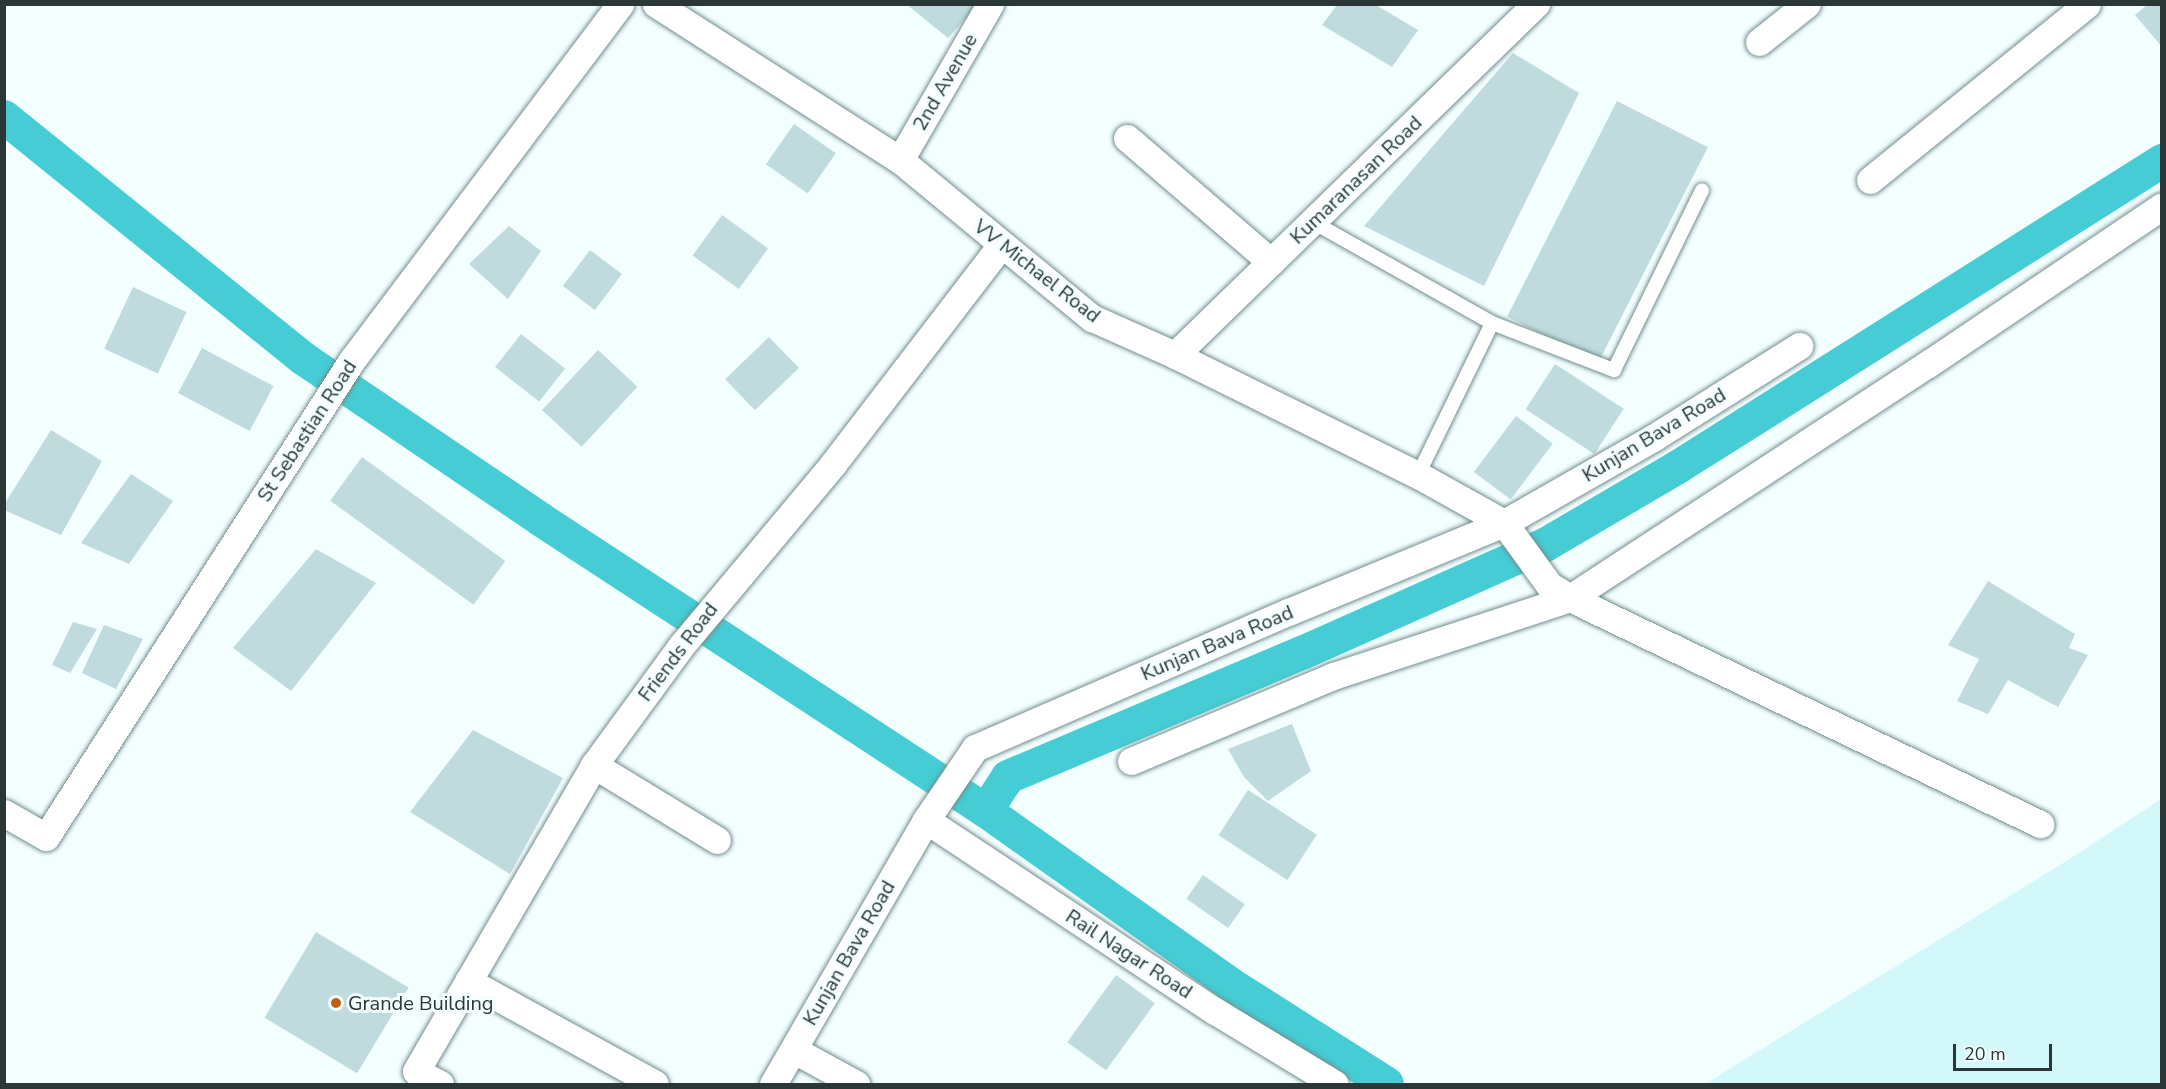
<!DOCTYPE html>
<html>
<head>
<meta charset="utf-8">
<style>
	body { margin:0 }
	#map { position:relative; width:2166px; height:1089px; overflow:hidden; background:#f3feff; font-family:"Nunito Sans",sans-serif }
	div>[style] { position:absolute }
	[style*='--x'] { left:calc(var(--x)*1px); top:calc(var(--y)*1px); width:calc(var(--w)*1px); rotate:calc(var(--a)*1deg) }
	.built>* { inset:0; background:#d2f8fa }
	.canal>* { height:34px; margin:-17px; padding:0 17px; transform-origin:17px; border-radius:17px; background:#45ccd4 }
	.building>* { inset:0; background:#c0dbdd; transform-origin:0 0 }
	.roads { filter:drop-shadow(0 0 2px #728c8d) drop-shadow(0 0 2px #728c8d) }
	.service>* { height:14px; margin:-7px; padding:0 7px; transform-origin:7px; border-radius:7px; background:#fff }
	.minor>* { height:27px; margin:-13.5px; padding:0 13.5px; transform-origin:13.5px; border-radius:13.5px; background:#fff }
	.dots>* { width:16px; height:16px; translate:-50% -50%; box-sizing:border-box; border:3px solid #f3feff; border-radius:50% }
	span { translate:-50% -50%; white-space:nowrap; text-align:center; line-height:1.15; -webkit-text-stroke:6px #f3feff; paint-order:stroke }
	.street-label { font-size:20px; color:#2b3637 }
	.poi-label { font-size:20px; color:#2b3637 }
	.left { translate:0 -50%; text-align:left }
	.frame { position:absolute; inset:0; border:6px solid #2b3637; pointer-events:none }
	.scale { position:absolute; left:1953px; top:1044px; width:99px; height:27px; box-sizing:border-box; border:3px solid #2b3637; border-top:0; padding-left:8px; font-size:18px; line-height:21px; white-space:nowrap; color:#2b3637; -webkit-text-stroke:4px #f3feff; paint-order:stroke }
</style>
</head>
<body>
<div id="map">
	<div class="built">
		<div style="clip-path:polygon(2161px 799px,2161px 1084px,1705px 1084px,2076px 855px)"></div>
	</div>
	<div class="canal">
		<div style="--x:4;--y:117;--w:385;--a:38.9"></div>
		<div style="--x:304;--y:359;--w:285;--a:34.1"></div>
		<div style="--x:540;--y:519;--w:533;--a:33.21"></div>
		<div style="--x:986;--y:811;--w:299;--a:35.3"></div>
		<div style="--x:1230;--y:984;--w:186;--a:32.5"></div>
		<div style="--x:986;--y:811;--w:40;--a:-57.1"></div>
		<div style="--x:1008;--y:777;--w:319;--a:-22.9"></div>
		<div style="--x:1302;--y:653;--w:266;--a:-24"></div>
		<div style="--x:1545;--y:545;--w:154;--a:-30.4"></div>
		<div style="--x:1678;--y:467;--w:573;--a:-32.3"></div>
	</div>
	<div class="building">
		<div style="clip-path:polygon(906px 4px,970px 4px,975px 8px,948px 38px)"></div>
		<div style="clip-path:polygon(2148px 4px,2162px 4px,2162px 47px,2135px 15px)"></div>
		<div style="clip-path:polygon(1337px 5px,1376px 5px,1418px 30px,1392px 67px,1322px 25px)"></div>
		<div style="clip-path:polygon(1513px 53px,1579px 93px,1484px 286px,1364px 226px)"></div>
		<div style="left:1617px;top:101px;width:102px;height:242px;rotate:27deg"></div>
		<div style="left:794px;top:124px;width:51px;height:49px;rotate:35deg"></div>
		<div style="left:722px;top:215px;width:57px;height:50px;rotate:36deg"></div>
		<div style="clip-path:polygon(509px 226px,541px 251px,508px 299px,469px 264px)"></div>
		<div style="left:590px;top:250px;width:40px;height:45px;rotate:37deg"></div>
		<div style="left:133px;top:287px;width:59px;height:68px;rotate:25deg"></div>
		<div style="left:521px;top:334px;width:56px;height:42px;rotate:38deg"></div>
		<div style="left:769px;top:337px;width:43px;height:61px;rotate:46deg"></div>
		<div style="left:202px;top:348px;width:81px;height:51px;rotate:28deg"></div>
		<div style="left:598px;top:350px;width:54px;height:82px;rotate:43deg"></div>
		<div style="left:1555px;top:364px;width:82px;height:54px;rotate:33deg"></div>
		<div style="left:1516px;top:416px;width:46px;height:70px;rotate:37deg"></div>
		<div style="clip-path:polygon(51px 430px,102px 461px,61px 535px,4px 510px,4px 505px)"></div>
		<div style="left:362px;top:457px;width:177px;height:54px;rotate:36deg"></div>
		<div style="clip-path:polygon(131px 474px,173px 501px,129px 564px,81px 543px)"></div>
		<div style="clip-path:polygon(316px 549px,376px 583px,291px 691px,233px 648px)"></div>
		<div style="clip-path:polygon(1988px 581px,2075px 634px,2069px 648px,2088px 655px,2058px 707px,2008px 680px,1988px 714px,1957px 701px,1979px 659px,1948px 645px)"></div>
		<div style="clip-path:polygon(73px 622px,97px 629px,70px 673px,52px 665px)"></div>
		<div style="clip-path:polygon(104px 625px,143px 639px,116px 689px,82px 673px)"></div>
		<div style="clip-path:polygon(1292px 724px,1311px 771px,1268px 801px,1244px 777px,1228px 749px)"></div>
		<div style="clip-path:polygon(473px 730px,563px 778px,510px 874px,410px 812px)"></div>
		<div style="left:1248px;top:790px;width:82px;height:54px;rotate:33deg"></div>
		<div style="left:1203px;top:875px;width:51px;height:29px;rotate:35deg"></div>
		<div style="left:316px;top:932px;width:108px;height:100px;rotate:31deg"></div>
		<div style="left:1116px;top:975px;width:48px;height:83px;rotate:36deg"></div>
	</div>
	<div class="roads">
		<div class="service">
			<div style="--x:1313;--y:222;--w:206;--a:29.4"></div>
			<div style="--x:1418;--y:475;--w:169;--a:-64"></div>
			<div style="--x:1492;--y:323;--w:131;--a:21.1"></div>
			<div style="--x:1614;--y:370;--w:200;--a:-63.9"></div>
		</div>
		<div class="minor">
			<div style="--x:656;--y:4;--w:290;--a:32.6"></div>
			<div style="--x:900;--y:160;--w:249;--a:39.5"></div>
			<div style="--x:1092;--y:318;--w:91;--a:24"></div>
			<div style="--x:1175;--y:355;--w:271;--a:26.3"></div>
			<div style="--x:1418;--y:475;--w:98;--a:29.2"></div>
			<div style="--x:1504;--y:523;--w:77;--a:54"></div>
			<div style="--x:1549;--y:585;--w:25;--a:32"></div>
			<div style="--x:1570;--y:598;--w:522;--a:25.68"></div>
			<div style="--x:1759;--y:42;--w:61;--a:-38.4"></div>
			<div style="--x:1127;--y:138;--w:190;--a:40.7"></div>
			<div style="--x:900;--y:160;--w:180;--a:-60"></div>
			<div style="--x:1870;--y:180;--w:279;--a:-39"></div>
			<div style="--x:1175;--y:355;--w:504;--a:-44.2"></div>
			<div style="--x:1131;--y:761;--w:219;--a:-22.8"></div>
			<div style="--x:1333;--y:676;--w:250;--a:-18.2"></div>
			<div style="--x:1570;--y:598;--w:428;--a:-33.2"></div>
			<div style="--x:1928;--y:364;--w:282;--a:-34"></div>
			<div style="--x:594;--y:765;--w:144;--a:31.4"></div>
			<div style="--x:4;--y:813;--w:48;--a:29.7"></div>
			<div style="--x:46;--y:837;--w:567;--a:-57.32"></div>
			<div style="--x:352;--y:360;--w:446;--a:-53"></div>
			<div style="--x:926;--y:820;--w:346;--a:33.5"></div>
			<div style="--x:1215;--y:1011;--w:140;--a:31.3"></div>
			<div style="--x:468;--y:981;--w:213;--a:28.8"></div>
			<div style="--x:794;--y:1050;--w:71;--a:28.7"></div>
			<div style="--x:440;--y:1084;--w:27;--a:-152"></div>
			<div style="--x:416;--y:1071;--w:354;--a:-59.8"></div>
			<div style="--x:594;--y:765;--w:147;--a:-53.8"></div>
			<div style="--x:681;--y:646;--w:237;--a:-50.1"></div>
			<div style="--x:833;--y:464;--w:277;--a:-52.5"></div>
			<div style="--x:773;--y:1084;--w:305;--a:-59.9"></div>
			<div style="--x:926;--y:820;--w:87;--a:-55.8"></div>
			<div style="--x:975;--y:748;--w:341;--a:-23.5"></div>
			<div style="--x:1288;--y:612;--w:234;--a:-22.4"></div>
			<div style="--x:1504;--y:523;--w:172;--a:-29.7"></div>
			<div style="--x:1653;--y:438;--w:173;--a:-32.2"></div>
		</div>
	</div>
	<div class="dots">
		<div style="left:336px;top:1003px;background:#be6210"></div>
	</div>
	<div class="street-label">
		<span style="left:945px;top:82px;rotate:-60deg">2nd Avenue</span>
		<span style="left:1356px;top:180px;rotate:-44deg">Kumaranasan Road</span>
		<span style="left:1037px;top:271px;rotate:38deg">VV Michael Road</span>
		<span style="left:307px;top:431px;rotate:-57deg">St Sebastian Road</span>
		<span style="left:1654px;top:435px;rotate:-31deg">Kunjan Bava Road</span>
		<span style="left:1217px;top:643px;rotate:-23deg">Kunjan Bava Road</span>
		<span style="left:678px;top:652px;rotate:-53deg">Friends Road</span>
		<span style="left:849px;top:953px;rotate:-60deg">Kunjan Bava Road</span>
		<span style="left:1129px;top:954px;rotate:33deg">Rail Nagar Road</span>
	</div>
	<div class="poi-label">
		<span class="left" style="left:348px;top:1003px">Grande Building</span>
	</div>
	<div class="frame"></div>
	<div class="scale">20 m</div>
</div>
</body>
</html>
